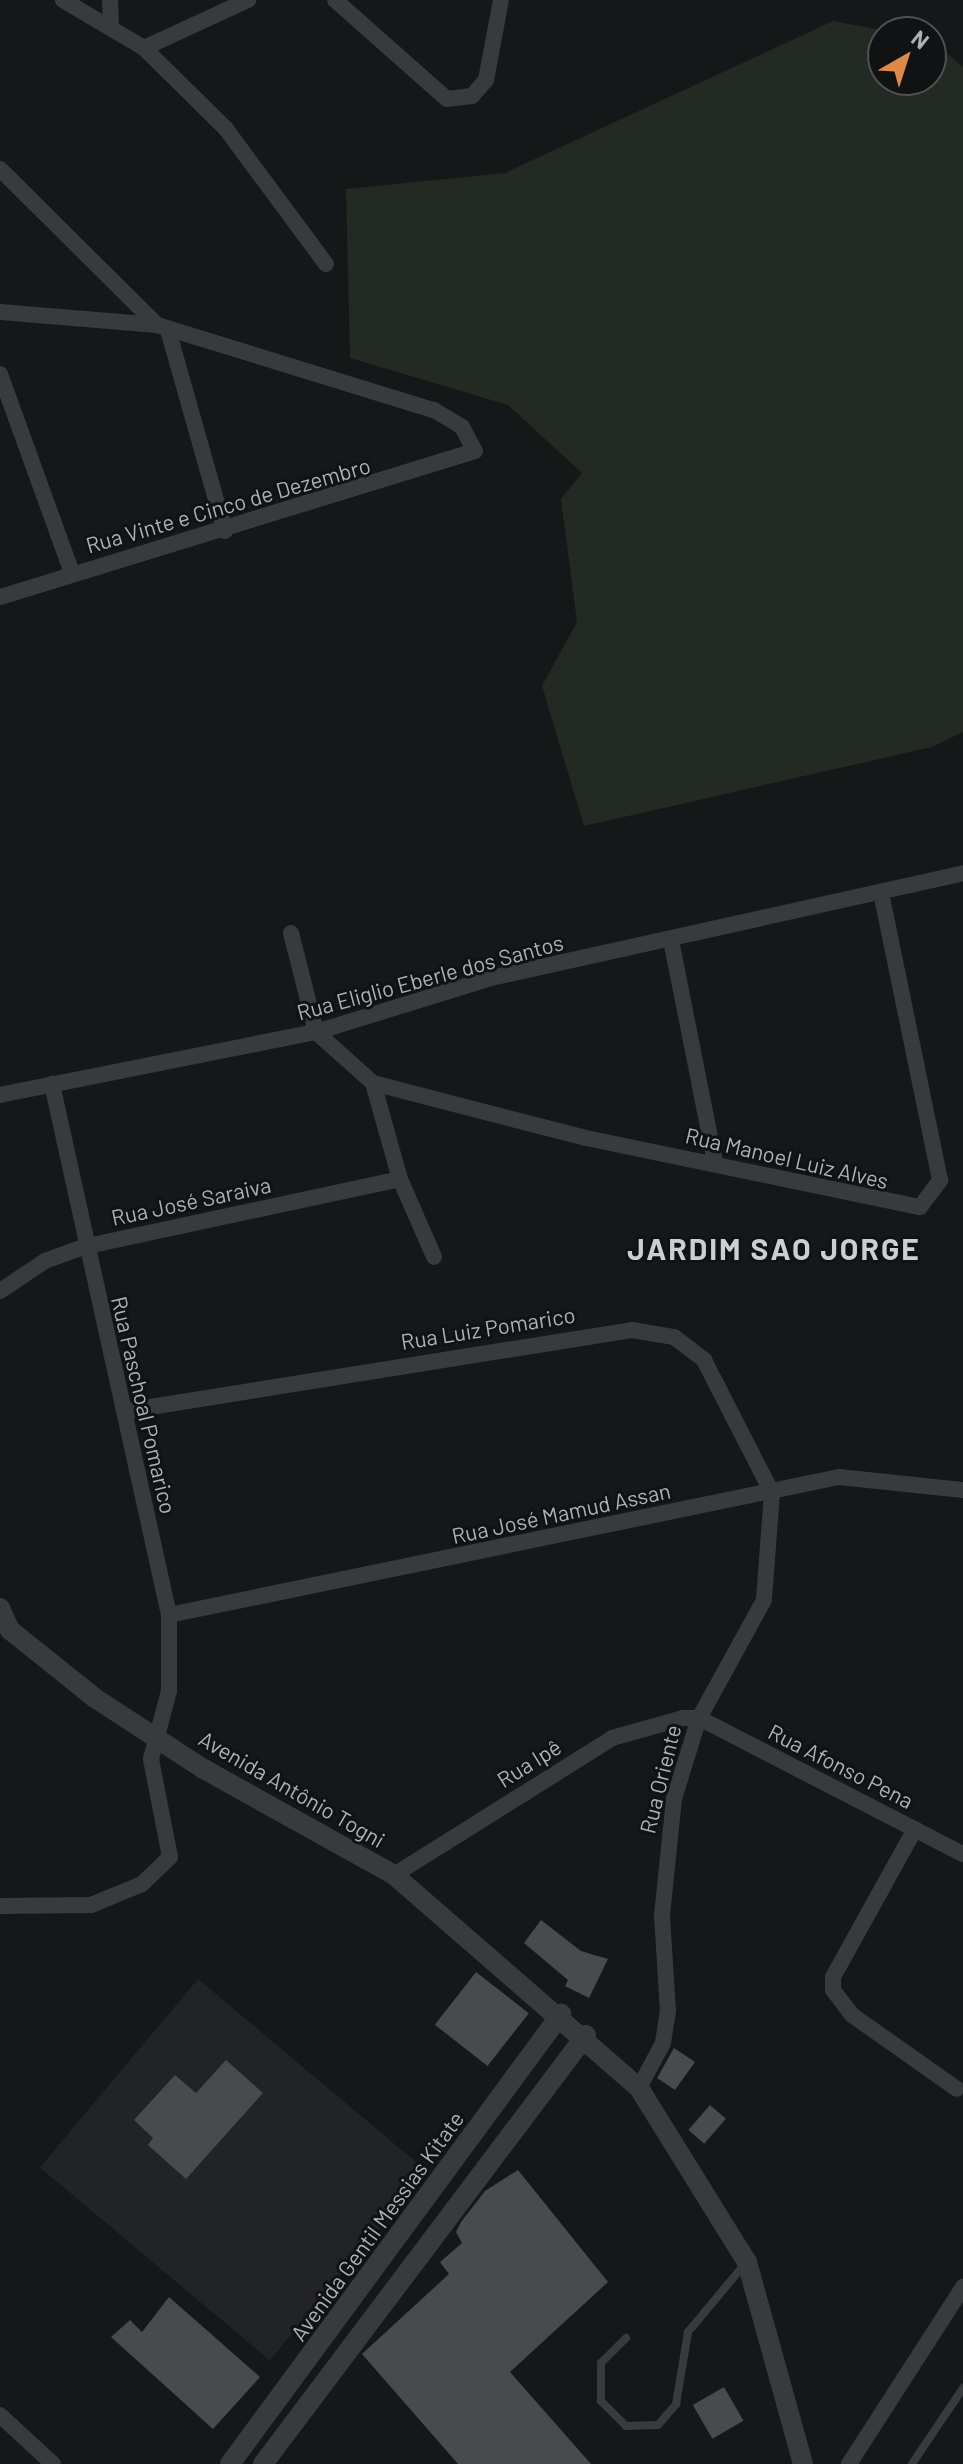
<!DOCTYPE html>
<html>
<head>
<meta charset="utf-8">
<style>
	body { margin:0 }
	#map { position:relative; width:963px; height:2464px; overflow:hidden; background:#161718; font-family:Barlow,sans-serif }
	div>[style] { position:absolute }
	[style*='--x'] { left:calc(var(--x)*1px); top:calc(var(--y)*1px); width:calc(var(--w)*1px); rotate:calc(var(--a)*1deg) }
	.built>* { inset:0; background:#222325; transform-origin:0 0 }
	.green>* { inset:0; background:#232a23 }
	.building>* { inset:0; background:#484a4d; transform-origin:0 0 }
	.service>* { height:8px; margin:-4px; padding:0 4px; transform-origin:4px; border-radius:4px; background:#383a3d }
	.minor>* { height:16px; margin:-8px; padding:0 8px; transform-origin:8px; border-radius:8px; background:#383a3d }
	.tertiary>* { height:20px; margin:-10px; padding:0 10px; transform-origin:10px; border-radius:10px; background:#383a3d }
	span { translate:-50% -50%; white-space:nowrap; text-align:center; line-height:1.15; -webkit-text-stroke:6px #111213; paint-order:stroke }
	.street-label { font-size:22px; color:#aab1b7 }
	.district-label { font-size:30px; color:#cacfd3; font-weight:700; letter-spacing:2px }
	.north { position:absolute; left:867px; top:16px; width:80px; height:80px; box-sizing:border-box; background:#111213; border:2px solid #4e5255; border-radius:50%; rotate:39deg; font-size:22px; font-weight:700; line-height:32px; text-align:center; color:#aab1b7 }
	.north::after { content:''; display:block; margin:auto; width:28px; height:36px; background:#df8947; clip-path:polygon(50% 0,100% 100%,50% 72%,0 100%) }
</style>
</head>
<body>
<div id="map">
	<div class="built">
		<div style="left:198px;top:1979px;width:300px;height:246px;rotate:40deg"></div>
	</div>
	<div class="green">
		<div style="clip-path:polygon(833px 21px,892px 32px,883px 32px,883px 80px,931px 80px,931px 40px,963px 67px,963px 732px,932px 747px,584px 826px,542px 686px,577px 622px,561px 499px,582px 473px,508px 405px,350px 358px,346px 189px,505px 173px)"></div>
	</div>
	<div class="building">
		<div style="clip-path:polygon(541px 1920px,581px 1951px,608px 1959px,589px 1998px,565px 1986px,568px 1980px,524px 1943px)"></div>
		<div style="left:476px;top:1972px;width:67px;height:67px;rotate:38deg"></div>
		<div style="clip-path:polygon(674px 2048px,695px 2062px,675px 2090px,657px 2078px)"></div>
		<div style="clip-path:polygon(226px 2060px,263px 2093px,186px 2179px,148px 2145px,153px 2138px,134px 2120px,175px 2075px,196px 2093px)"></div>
		<div style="left:710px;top:2105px;width:21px;height:33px;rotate:41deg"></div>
		<div style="clip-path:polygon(518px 2170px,608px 2282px,510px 2372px,591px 2464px,458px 2464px,362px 2354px,449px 2274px,440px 2262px,462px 2243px,456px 2232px,461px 2222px,485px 2191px)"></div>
		<div style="clip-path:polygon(169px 2297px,260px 2377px,213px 2429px,111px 2337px,130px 2320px,142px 2332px)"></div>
		<div style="left:724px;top:2387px;width:39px;height:36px;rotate:60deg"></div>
	</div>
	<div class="service">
		<div style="--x:626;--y:2338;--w:35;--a:135"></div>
		<div style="--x:601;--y:2363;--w:38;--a:90"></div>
		<div style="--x:601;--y:2401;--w:35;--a:45"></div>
		<div style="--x:626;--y:2426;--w:32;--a:-2"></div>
		<div style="--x:658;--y:2425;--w:28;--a:-49"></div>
		<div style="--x:676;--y:2404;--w:73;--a:-80.5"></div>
		<div style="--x:688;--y:2332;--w:87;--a:-50.1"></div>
		<div style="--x:912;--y:2464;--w:92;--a:-56.1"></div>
	</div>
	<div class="minor">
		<div style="--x:63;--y:0;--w:94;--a:30.7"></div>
		<div style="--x:144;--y:48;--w:115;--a:44.6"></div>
		<div style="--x:226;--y:129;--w:168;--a:53.5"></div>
		<div style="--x:110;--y:0;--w:23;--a:88"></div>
		<div style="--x:335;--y:0;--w:149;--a:41.5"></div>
		<div style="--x:447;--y:99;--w:25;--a:-7"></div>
		<div style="--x:472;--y:96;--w:21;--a:-49"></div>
		<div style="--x:486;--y:80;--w:81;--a:-79.4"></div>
		<div style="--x:144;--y:48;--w:115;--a:-24.8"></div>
		<div style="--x:0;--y:169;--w:221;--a:44.8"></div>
		<div style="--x:0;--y:312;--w:158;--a:4.7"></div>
		<div style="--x:157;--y:325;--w:290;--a:17.1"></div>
		<div style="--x:434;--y:410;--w:33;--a:31"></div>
		<div style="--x:462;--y:427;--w:27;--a:62"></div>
		<div style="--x:475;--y:451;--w:497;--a:162.9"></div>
		<div style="--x:168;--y:330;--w:209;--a:74.2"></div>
		<div style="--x:0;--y:374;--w:212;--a:70.1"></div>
		<div style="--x:291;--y:933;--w:102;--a:75.8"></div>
		<div style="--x:316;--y:1032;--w:76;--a:41.8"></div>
		<div style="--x:373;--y:1083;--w:100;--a:74.3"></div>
		<div style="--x:400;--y:1179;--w:85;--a:66.4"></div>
		<div style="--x:671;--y:940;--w:226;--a:78.8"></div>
		<div style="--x:373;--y:1083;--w:220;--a:14.5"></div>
		<div style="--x:586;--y:1138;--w:341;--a:11.7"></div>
		<div style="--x:920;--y:1207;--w:34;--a:-53"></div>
		<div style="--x:940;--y:1180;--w:293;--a:-101.6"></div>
		<div style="--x:0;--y:1095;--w:322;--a:-11.3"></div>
		<div style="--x:316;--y:1032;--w:183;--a:-17.1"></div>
		<div style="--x:491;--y:978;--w:484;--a:-12.5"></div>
		<div style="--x:0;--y:1291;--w:54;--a:-33.7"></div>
		<div style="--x:45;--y:1261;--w:40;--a:-20.2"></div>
		<div style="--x:83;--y:1247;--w:324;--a:-12.1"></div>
		<div style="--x:125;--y:1411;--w:513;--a:-9.08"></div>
		<div style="--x:632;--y:1330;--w:43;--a:9.5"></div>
		<div style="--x:674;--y:1337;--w:38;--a:37"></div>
		<div style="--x:704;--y:1360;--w:149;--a:62.9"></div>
		<div style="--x:772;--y:1493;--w:107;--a:94.3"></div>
		<div style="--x:764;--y:1600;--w:135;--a:118.8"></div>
		<div style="--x:699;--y:1718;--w:85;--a:107.2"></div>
		<div style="--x:674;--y:1799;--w:118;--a:95.9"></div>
		<div style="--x:662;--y:1916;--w:95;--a:86.4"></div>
		<div style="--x:668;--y:2011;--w:32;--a:99"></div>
		<div style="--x:663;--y:2043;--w:51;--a:118.1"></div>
		<div style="--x:169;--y:1615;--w:684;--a:-11.64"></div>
		<div style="--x:839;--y:1477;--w:125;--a:6"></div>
		<div style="--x:915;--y:1829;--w:169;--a:119"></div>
		<div style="--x:833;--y:1977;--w:13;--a:90"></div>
		<div style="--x:833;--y:1990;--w:31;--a:53"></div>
		<div style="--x:852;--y:2015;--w:128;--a:35.2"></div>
		<div style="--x:394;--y:1875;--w:257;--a:-32.1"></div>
		<div style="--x:612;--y:1738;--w:74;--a:-15.7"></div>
		<div style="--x:683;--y:1718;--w:16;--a:0"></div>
		<div style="--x:699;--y:1718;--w:297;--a:27.3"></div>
		<div style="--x:0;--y:1906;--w:91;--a:-0.6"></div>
		<div style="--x:91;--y:1905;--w:55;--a:-22.4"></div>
		<div style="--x:142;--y:1884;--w:39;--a:-44"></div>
		<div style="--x:170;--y:1857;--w:100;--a:-101"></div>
		<div style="--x:151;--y:1759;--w:70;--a:-75.2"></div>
		<div style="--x:169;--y:1691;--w:76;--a:-90"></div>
		<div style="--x:169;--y:1615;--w:544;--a:-102.43"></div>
		<div style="--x:0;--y:2415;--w:72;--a:42.8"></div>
		<div style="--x:849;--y:2464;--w:211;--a:-57.2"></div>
	</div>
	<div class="tertiary">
		<div style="--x:0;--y:1608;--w:24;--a:66"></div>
		<div style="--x:10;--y:1630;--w:109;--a:38.7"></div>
		<div style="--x:95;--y:1698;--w:128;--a:33.2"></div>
		<div style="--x:202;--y:1768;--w:220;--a:29.1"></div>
		<div style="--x:394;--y:1875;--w:325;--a:41"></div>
		<div style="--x:639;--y:2088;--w:205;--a:58.2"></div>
		<div style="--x:747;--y:2262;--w:210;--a:74.5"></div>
		<div style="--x:230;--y:2464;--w:559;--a:-53.66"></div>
		<div style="--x:263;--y:2464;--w:537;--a:-53.02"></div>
	</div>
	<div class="street-label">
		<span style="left:228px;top:505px;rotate:-16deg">Rua Vinte e Cinco de Dezembro</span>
		<span style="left:430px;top:977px;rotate:-15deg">Rua Eliglio Eberle dos Santos</span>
		<span style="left:787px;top:1158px;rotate:13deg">Rua Manoel Luiz Alves</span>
		<span style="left:191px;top:1201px;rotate:-12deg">Rua José Saraiva</span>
		<span style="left:488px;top:1328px;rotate:-9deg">Rua Luiz Pomarico</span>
		<span style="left:144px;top:1405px;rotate:77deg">Rua Paschoal Pomarico</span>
		<span style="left:561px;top:1513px;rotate:-12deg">Rua José Mamud Assan</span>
		<span style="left:529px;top:1763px;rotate:-32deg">Rua Ipê</span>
		<span style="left:841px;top:1766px;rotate:27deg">Rua Afonso Pena</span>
		<span style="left:660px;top:1779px;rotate:-76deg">Rua Oriente</span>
		<span style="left:292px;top:1789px;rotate:30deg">Avenida Antônio Togni</span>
		<span style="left:377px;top:2226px;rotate:-54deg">Avenida Gentil Messias Kitate</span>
	</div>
	<div class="district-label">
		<span style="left:774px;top:1248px">JARDIM SAO JORGE</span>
	</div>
	<div class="north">N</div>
</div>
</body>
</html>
